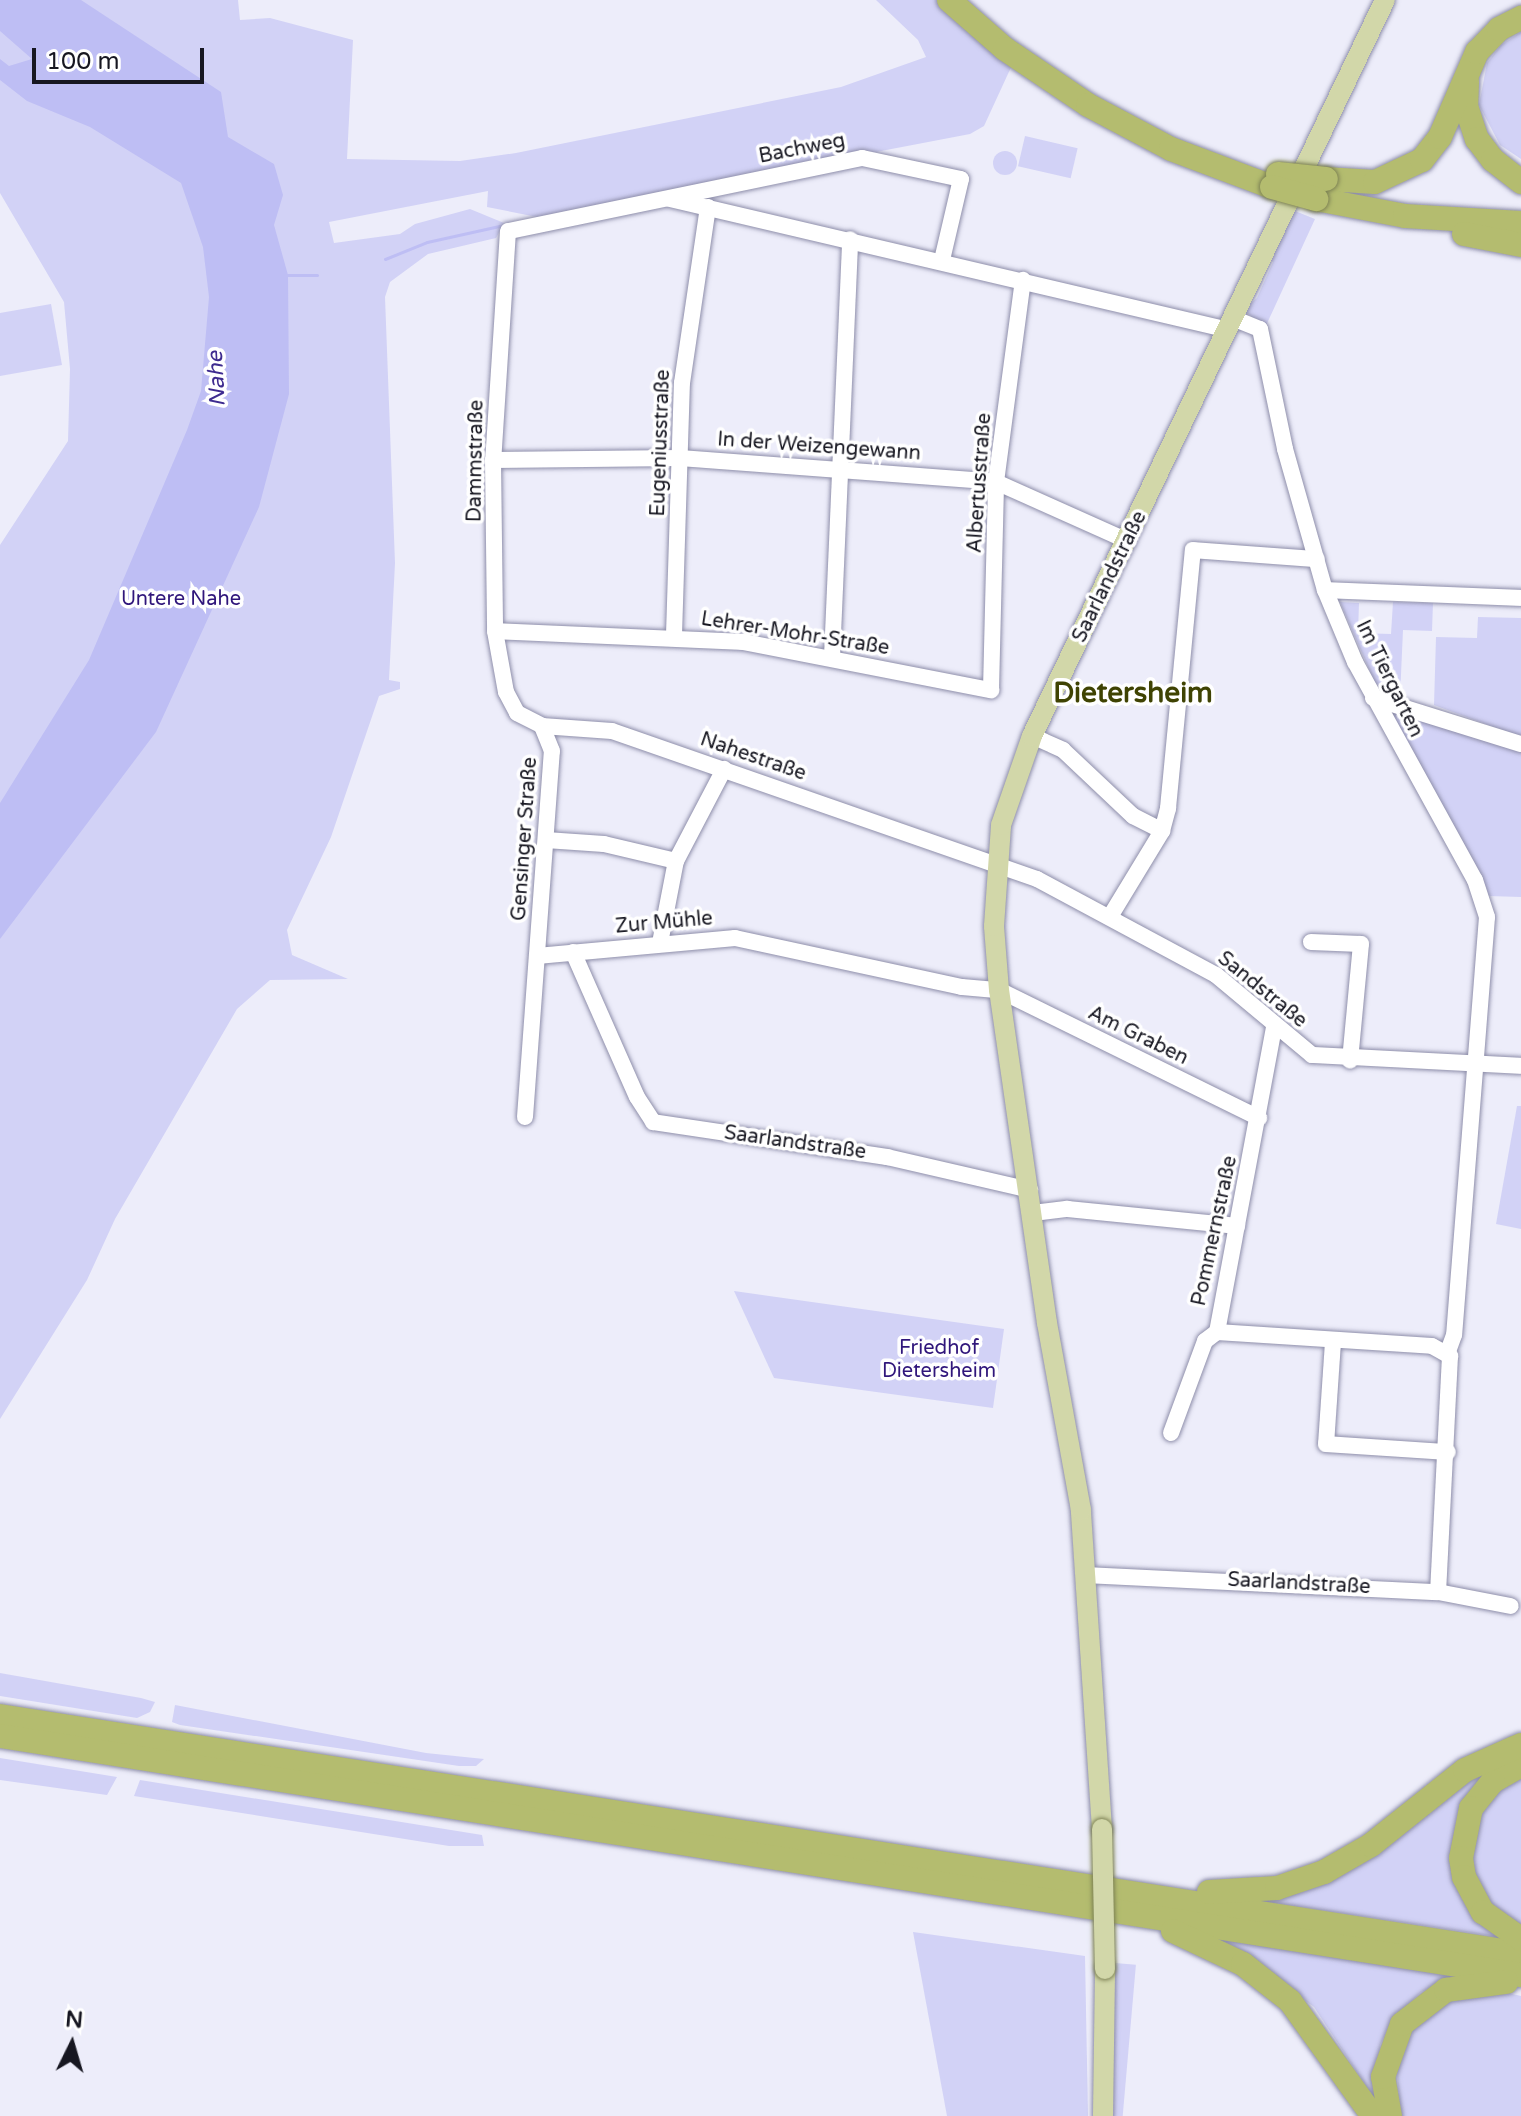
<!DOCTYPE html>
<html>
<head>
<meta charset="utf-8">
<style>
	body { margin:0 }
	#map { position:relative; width:1521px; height:2116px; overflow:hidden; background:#ededfa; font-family:"Varela Round",sans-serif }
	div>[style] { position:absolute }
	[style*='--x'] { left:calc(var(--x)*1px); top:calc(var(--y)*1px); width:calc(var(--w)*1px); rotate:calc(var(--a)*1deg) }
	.green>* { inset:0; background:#d2d2f6; transform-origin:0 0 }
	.round { border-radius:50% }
	.water>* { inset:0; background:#bebef4 }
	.stream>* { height:3px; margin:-1.5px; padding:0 1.5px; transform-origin:1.5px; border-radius:1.5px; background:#bebef4 }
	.roads { filter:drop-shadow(0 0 2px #8e8eaa) drop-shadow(0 0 2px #8e8eaa) }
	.minor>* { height:16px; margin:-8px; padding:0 8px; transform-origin:8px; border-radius:8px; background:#fff }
	.major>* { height:20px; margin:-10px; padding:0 10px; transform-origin:10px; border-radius:10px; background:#d2d7a9 }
	.highway>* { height:24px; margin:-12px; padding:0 12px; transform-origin:12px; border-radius:12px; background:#b4bc6f }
	.bridges { filter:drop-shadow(0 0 2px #7d8254) drop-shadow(0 0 2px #7d8254) }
	.major-bridge>* { height:20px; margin:-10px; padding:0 10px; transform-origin:10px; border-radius:10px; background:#d2d7a9 }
	.highway-bridge>* { height:24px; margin:-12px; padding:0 12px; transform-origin:12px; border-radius:12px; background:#b4bc6f }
	span { translate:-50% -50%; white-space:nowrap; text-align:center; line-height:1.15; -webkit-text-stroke:7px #fff; paint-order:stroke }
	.street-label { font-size:20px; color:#171721 }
	.park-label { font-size:20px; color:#30167b }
	.water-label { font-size:22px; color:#3e2b8f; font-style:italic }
	.district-label { font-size:28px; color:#3f4303; font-weight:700 }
	.north { position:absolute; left:32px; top:2004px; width:80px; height:80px; -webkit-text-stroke:6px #fff; paint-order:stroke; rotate:5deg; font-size:22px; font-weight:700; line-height:32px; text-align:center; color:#171721 }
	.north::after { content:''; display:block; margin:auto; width:28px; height:36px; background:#171721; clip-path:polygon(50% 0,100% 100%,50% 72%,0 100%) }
	.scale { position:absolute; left:32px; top:48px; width:172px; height:36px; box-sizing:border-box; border:4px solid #171721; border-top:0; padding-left:10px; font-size:24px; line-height:28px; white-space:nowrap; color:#171721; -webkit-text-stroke:6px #fff; paint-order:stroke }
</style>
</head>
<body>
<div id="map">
	<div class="green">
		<div style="clip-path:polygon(0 0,238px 0,240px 20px,270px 18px,353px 40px,347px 159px,460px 161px,516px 153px,841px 87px,926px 57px,918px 40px,876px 0,939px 0,1013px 63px,984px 126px,970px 134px,537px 217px,487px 207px,488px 191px,329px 222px,334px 243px,400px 234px,415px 224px,470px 209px,504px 223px,496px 238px,428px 254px,390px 282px,385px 297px,395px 563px,389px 680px,400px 682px,400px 689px,379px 696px,331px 837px,287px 930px,292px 955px,348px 979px,270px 980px,237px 1009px,115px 1219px,87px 1280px,0 1419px,0 545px,68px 441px,70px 369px,64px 302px,0 193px)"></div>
		<div style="clip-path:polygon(1521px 32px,1521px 159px,1500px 145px,1479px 105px,1487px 63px,1501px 45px)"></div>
		<div style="left:1025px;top:136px;width:54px;height:31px;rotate:13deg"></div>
		<div class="round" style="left:993px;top:151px;width:24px;height:24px"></div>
		<div style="clip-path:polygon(1290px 209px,1315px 219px,1264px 330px,1244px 309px,1257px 298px,1273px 262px,1267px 257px)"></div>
		<div style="clip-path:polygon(51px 304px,62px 365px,0 376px,0 313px)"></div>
		<div style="clip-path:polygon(1340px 602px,1359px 603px,1358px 633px,1391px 634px,1393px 602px,1433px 603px,1432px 631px,1403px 630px,1400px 697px,1375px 683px)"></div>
		<div style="clip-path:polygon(1478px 617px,1521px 618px,1521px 737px,1434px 705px,1436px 637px,1477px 638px)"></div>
		<div style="clip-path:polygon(1379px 704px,1521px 751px,1521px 897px,1488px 896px)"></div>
		<div style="clip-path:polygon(1517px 1106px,1521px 1106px,1521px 1229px,1496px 1224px)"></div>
		<div style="clip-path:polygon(734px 1291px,1004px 1329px,993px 1408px,774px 1378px)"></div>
		<div style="clip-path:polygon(0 1673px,141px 1698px,155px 1702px,150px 1712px,137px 1718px,0 1696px)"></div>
		<div style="clip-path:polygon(175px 1705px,426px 1753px,484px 1759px,476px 1766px,459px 1766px,180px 1725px,172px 1722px)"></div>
		<div style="clip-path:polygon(1511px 1753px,1485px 1779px,1457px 1869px,1506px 1938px,1249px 1899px,1429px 1803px)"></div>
		<div style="clip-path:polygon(0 1758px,117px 1777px,107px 1795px,0 1780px)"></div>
		<div style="clip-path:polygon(1521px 1770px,1521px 1928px,1490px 1908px,1469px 1870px,1481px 1803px)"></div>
		<div style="clip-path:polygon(140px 1780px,482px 1835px,484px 1846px,449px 1846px,134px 1796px)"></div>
		<div style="clip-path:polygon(913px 1932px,1085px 1956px,1088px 2116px,947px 2116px)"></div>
		<div style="clip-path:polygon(1222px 1939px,1457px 1977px,1421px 1992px,1391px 2022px,1380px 2045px,1376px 2101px,1314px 2007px)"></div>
		<div style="left:1115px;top:1963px;width:21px;height:153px;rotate:5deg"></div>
		<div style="clip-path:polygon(1508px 1993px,1521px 1996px,1521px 2116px,1401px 2116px,1396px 2063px,1410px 2028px,1436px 2004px,1467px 1994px)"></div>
	</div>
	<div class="water">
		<div style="clip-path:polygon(0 0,81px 0,221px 92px,228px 137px,274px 164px,283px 195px,274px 225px,288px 275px,289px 394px,259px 507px,156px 732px,0 939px,0 803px,89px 660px,187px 430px,201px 391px,209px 297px,203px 247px,181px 183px,90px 127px,27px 101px,0 80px,0 59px,9px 66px,32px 59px,0 31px)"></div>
	</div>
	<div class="stream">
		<div style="--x:385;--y:259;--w:45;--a:-22"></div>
		<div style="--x:427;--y:242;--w:74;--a:-12.5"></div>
		<div style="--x:285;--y:275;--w:32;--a:0"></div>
	</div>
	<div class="roads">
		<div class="minor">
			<div style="--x:670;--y:199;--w:574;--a:13.19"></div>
			<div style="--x:942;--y:260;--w:83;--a:-76.8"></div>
			<div style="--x:961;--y:179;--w:101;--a:-168"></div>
			<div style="--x:862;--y:158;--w:361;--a:168.3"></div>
			<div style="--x:508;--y:231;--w:229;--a:93.7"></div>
			<div style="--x:493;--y:460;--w:171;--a:89.3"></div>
			<div style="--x:495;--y:631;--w:62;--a:79.8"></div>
			<div style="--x:506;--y:692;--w:24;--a:62"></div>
			<div style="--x:517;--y:713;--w:28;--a:27"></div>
			<div style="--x:542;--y:726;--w:70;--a:4.1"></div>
			<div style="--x:612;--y:731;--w:450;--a:19.2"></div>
			<div style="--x:1037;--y:879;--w:203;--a:28.2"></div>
			<div style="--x:1216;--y:975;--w:125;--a:39.8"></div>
			<div style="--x:1312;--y:1055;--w:209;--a:3"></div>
			<div style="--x:1235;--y:319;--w:27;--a:22"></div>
			<div style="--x:1260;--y:329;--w:123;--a:78.2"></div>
			<div style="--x:1285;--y:449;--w:147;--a:74.2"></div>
			<div style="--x:1325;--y:590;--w:78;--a:67.4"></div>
			<div style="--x:1355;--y:662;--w:249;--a:61.2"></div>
			<div style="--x:1475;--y:880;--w:39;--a:72"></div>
			<div style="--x:1487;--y:917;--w:419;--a:94.5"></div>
			<div style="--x:1454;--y:1335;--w:20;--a:110"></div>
			<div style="--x:493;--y:460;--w:187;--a:-0.6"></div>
			<div style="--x:680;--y:458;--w:317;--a:4.3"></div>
			<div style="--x:996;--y:482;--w:145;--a:24.1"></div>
			<div style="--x:1325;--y:590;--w:196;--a:2.3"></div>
			<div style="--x:495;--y:631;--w:248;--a:2.5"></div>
			<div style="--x:743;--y:642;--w:253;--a:11"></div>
			<div style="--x:991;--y:690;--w:208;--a:-88.6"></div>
			<div style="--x:996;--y:482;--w:204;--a:-82.4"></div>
			<div style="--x:674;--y:635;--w:252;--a:-88.2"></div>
			<div style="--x:682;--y:383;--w:178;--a:-81.6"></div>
			<div style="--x:832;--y:657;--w:418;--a:-87.5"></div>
			<div style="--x:1373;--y:698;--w:155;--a:17.3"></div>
			<div style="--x:1032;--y:736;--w:34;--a:24"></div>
			<div style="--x:1063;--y:750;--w:96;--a:43.3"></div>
			<div style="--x:1133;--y:816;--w:33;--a:27"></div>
			<div style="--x:546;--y:840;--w:58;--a:3.9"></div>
			<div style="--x:604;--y:844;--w:74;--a:13.3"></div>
			<div style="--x:1111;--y:915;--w:98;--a:-58.7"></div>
			<div style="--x:1162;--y:831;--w:24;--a:-75"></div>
			<div style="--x:1168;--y:808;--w:259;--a:-84.5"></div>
			<div style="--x:1193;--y:550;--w:124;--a:4.2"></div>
			<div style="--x:1311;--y:942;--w:50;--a:2.3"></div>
			<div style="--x:1361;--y:944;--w:117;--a:95.4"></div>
			<div style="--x:660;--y:943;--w:84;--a:-79"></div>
			<div style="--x:676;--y:861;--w:104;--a:-62.4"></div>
			<div style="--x:573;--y:952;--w:158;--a:66.2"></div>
			<div style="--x:637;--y:1097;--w:30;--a:57"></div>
			<div style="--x:653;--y:1122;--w:237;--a:8.5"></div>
			<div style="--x:887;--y:1157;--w:147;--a:13"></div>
			<div style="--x:537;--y:956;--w:199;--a:-5.2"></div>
			<div style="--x:735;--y:938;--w:232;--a:12.2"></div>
			<div style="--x:962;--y:987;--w:37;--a:5"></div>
			<div style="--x:999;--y:990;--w:290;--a:26.2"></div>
			<div style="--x:525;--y:1117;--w:367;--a:-85.8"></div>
			<div style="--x:552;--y:751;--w:27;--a:-112"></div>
			<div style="--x:1033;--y:1213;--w:35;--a:-7"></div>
			<div style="--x:1068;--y:1209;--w:170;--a:5.7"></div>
			<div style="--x:1217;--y:1332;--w:215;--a:3.7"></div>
			<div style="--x:1432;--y:1346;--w:21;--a:29"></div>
			<div style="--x:1450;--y:1356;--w:236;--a:92.9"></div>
			<div style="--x:1333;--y:1342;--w:102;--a:93.9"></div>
			<div style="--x:1326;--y:1444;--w:122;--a:3.8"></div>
			<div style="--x:1171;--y:1433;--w:98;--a:-69.7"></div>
			<div style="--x:1205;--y:1341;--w:15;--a:-37"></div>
			<div style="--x:1217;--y:1332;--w:309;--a:-79.4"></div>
			<div style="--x:1085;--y:1575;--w:353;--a:2.8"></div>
			<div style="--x:1438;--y:1592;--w:74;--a:10.9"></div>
		</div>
		<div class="major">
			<div style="--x:1102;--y:1829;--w:320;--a:-93.8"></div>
			<div style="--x:1081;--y:1510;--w:190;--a:-100.3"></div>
			<div style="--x:1047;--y:1323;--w:336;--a:-98.2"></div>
			<div style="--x:999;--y:990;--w:64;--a:-94.5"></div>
			<div style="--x:994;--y:926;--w:101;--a:-86"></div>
			<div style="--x:1001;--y:825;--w:94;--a:-70.8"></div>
			<div style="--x:1032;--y:736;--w:816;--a:-64.38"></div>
			<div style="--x:1103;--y:2116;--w:147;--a:-89.2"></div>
		</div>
		<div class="highway">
			<div style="--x:949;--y:0;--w:74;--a:41.2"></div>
			<div style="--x:1005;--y:49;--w:100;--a:34"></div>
			<div style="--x:1088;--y:105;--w:94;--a:27.9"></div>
			<div style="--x:1171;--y:149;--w:108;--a:20.6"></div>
			<div style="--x:1467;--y:82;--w:24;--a:92"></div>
			<div style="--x:1466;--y:106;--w:35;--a:72"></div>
			<div style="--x:1477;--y:139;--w:26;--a:53"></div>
			<div style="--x:1493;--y:160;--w:36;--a:38"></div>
			<div style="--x:1326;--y:179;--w:49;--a:3.5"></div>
			<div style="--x:1375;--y:182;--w:52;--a:-25.1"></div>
			<div style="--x:1422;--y:160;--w:29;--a:-52"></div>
			<div style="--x:1440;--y:137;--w:93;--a:-66.5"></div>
			<div style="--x:1477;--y:52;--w:32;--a:-46"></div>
			<div style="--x:1499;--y:29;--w:25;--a:-27"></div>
			<div style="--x:1316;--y:199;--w:91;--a:10.8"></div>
			<div style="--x:1405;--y:216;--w:116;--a:3.5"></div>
			<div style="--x:1464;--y:234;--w:58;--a:10.9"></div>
			<div style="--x:0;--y:1716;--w:1540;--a:8.89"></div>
			<div style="--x:0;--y:1736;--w:1540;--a:8.93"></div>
			<div style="--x:1521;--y:1765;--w:32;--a:150"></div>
			<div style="--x:1493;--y:1781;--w:35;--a:129"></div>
			<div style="--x:1471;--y:1808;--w:51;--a:101.3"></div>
			<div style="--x:1461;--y:1858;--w:19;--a:81"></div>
			<div style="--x:1464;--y:1877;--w:40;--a:62"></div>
			<div style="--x:1483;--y:1912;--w:47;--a:35.4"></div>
			<div style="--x:1209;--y:1892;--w:68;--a:-3.4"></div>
			<div style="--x:1277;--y:1888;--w:50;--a:-18.8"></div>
			<div style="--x:1324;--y:1872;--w:54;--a:-29.9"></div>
			<div style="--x:1371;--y:1845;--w:120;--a:-38.6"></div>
			<div style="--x:1465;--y:1770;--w:61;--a:-24.1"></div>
			<div style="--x:1173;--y:1931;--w:77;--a:25.2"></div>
			<div style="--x:1243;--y:1964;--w:60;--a:38.2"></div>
			<div style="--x:1290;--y:2001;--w:142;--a:54.2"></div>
			<div style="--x:1390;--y:2116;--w:40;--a:-100"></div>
			<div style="--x:1383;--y:2077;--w:56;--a:-70.3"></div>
			<div style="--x:1402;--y:2024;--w:56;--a:-37.7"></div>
			<div style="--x:1446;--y:1990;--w:61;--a:-7.6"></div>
		</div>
	</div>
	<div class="bridges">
		<div class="major-bridge">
			<div style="--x:1102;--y:1829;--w:140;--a:88.8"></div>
		</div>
		<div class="highway-bridge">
			<div style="--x:1278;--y:174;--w:48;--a:5.9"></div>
			<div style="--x:1272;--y:187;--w:46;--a:15.3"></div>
		</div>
	</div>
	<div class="street-label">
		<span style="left:802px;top:149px;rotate:-11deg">Bachweg</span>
		<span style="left:661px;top:443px;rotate:-88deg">Eugeniusstraße</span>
		<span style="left:819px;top:447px;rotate:4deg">In der Weizengewann</span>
		<span style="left:476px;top:461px;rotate:-89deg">Dammstraße</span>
		<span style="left:980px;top:483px;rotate:-86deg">Albertusstraße</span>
		<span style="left:1110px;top:577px;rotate:-64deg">Saarlandstraße</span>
		<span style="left:795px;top:634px;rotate:9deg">Lehrer-Mohr-Straße</span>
		<span style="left:1389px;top:679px;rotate:64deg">Im Tiergarten</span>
		<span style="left:753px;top:757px;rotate:19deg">Nahestraße</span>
		<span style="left:525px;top:839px;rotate:-86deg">Gensinger Straße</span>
		<span style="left:664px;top:923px;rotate:-5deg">Zur Mühle</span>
		<span style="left:1262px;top:990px;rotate:39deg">Sandstraße</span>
		<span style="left:1138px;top:1036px;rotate:26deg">Am Graben</span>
		<span style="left:795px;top:1143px;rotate:8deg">Saarlandstraße</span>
		<span style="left:1215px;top:1231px;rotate:-78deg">Pommernstraße</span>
		<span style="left:1299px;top:1584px;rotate:3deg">Saarlandstraße</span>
	</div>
	<div class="park-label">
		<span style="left:181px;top:599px">Untere Nahe</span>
		<span style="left:939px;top:1360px">Friedhof<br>Dietersheim</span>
	</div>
	<div class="water-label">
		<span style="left:217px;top:379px;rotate:-93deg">Nahe</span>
	</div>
	<div class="district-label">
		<span style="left:1133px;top:693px">Dietersheim</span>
	</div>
	<div class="north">N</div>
	<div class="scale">100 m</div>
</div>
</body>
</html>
